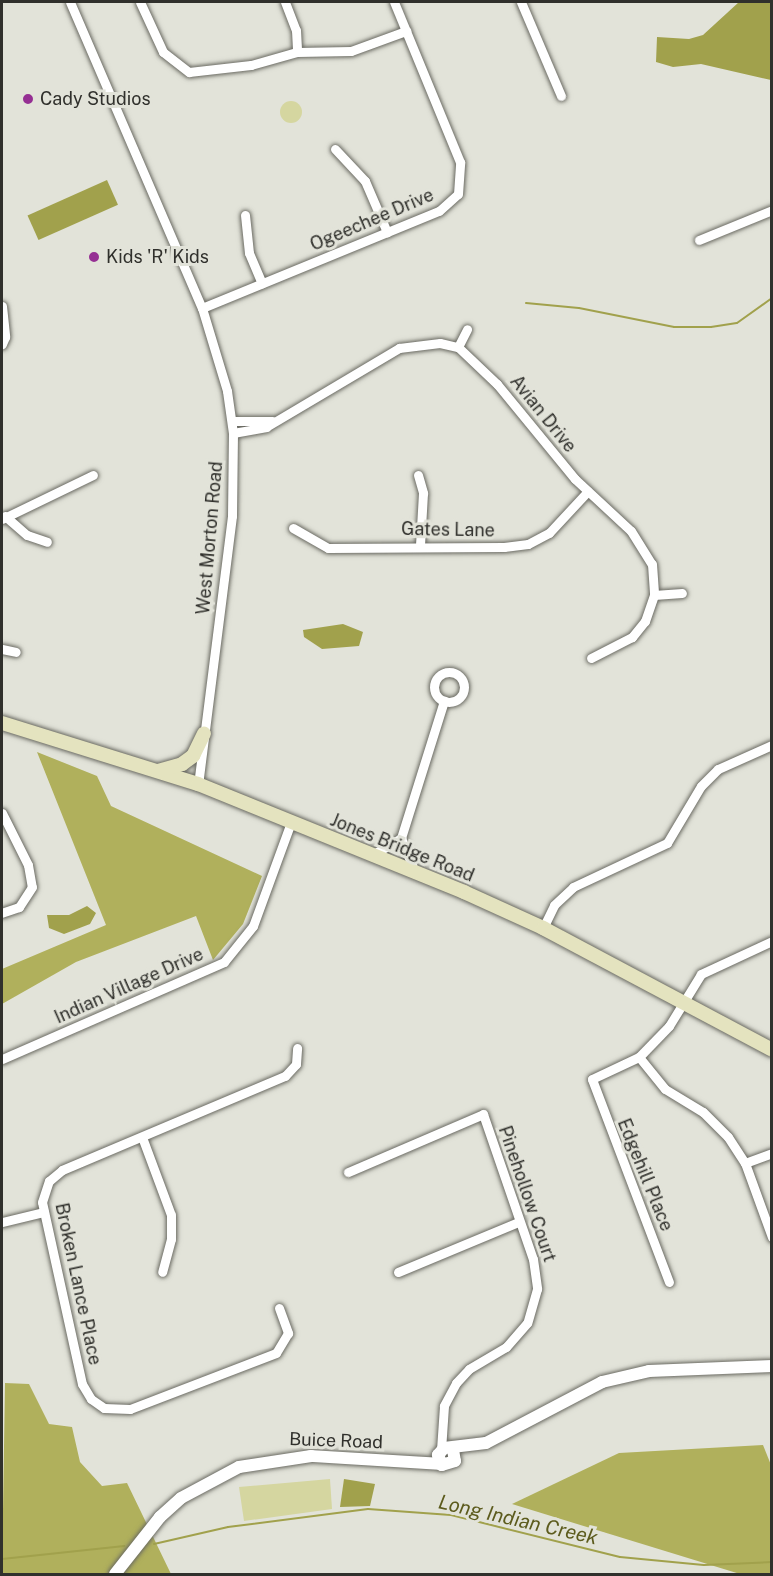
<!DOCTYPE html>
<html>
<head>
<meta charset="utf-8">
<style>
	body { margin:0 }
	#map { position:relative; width:773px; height:1576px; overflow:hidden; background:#e2e3d9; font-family:"Public Sans",sans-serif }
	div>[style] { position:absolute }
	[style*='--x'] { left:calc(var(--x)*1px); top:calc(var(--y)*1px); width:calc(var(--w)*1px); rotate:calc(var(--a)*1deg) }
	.green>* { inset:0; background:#d5d6a0 }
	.round { border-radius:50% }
	.forest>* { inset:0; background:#b0b05c }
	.water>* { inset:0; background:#a1a14c; transform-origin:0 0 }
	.stream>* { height:2px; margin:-1px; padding:0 1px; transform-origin:1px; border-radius:1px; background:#a1a14c }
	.roads { filter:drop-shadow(0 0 2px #6a6a62) drop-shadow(0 0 2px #6a6a62) }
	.minor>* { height:9px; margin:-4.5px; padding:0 4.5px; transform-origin:4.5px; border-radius:4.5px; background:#fff }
	.minor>.ring { margin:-4.5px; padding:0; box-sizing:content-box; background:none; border:9px solid #fff; border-radius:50% }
	.tertiary>* { height:12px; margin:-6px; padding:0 6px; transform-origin:6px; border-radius:6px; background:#fff }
	.secondary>* { height:14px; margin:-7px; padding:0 7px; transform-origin:7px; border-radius:7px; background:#e4e3bf }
	.dots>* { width:16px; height:16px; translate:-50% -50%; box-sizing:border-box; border:3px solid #e2e3d9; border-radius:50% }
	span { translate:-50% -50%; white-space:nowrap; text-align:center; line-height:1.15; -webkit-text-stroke:6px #e2e3d9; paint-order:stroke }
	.poi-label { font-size:18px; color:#30302c }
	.left { translate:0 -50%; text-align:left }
	.street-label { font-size:18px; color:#30302c }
	.water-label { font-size:20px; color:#5c5b1d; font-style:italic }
	.frame { position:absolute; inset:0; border:3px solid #30302c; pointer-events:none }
</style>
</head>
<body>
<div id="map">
	<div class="green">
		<div class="round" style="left:280px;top:101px;width:22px;height:22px"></div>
		<div style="clip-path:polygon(330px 1479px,332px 1509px,244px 1521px,239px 1487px)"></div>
	</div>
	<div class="forest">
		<div style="clip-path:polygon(37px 752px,97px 776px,111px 806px,262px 876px,243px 924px,213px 960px,196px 916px,76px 962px,2px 1004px,2px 969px,106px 925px)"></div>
		<div style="clip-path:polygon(5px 1383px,29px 1384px,49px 1424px,72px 1427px,80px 1462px,102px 1486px,127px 1483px,171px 1574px,2px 1574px)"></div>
		<div style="clip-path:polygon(763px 1445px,771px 1465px,771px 1574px,740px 1574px,512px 1504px,619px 1453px)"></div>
	</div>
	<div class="water">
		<div style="clip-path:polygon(739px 2px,771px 2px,771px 80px,701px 64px,673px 67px,656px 62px,657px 37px,689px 39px,703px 35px)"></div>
		<div style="left:107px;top:180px;width:27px;height:87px;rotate:66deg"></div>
		<div style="clip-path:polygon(343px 624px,363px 632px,359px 646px,322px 649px,304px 637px,303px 630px)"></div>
		<div style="clip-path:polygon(87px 906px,96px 913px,90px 924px,64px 934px,49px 928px,47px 915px,69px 915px)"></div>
		<div style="clip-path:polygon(344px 1479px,375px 1484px,370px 1506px,340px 1507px)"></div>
	</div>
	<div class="stream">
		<div style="--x:526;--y:303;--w:53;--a:5.4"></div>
		<div style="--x:579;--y:308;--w:97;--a:11.3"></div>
		<div style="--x:674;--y:327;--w:37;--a:0"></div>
		<div style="--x:711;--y:327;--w:26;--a:-9"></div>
		<div style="--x:737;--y:323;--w:43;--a:-35.5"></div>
		<div style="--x:154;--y:1544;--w:76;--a:-12.9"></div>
		<div style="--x:228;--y:1527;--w:141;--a:-7.3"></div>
		<div style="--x:368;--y:1509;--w:83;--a:4.1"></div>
		<div style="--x:451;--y:1515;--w:174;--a:14"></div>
		<div style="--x:620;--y:1557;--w:84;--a:5.4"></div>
		<div style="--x:704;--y:1565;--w:68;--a:-2.5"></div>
		<div style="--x:2;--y:1559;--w:123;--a:-6.1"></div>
	</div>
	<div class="roads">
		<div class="minor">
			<div style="--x:70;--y:2;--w:333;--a:66.7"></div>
			<div style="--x:202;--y:308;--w:87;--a:73.2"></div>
			<div style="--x:227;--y:391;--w:42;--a:81.9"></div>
			<div style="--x:233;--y:433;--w:83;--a:90.7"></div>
			<div style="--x:232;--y:516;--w:270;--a:97.2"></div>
			<div style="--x:140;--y:2;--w:55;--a:65.3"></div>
			<div style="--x:163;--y:52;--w:33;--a:38"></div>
			<div style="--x:189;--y:72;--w:62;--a:-6.4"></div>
			<div style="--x:251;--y:65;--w:48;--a:-15.8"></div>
			<div style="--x:297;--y:52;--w:54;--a:-1.1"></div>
			<div style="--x:351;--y:51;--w:59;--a:-20"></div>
			<div style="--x:285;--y:2;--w:30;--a:69"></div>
			<div style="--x:296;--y:30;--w:22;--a:87"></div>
			<div style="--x:521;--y:2;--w:102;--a:66.9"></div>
			<div style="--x:335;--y:149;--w:44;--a:46.8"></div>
			<div style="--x:365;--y:181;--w:56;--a:66.7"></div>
			<div style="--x:245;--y:215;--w:38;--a:84"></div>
			<div style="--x:249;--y:253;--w:33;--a:67"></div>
			<div style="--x:699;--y:240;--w:79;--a:-22.3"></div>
			<div style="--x:2;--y:306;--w:31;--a:84"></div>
			<div style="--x:5;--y:337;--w:8;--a:113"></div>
			<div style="--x:202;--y:308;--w:256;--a:-22.3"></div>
			<div style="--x:439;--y:211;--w:25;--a:-42"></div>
			<div style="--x:458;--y:194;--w:32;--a:-86"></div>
			<div style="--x:460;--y:162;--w:173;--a:-112.4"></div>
			<div style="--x:458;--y:347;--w:20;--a:-63"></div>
			<div style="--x:232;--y:421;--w:40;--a:0"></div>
			<div style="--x:233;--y:433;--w:34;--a:-10"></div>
			<div style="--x:266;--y:427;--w:155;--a:-30.7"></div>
			<div style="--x:399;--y:348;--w:41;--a:-7"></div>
			<div style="--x:440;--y:343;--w:18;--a:13"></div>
			<div style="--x:458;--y:347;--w:54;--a:43.5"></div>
			<div style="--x:497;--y:384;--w:123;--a:50.6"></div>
			<div style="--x:575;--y:479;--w:76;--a:42.9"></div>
			<div style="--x:631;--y:531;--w:39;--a:58"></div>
			<div style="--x:652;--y:564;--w:31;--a:86"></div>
			<div style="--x:654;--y:595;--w:28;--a:109"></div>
			<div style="--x:645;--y:621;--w:21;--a:129"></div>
			<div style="--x:632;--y:637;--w:46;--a:152.9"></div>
			<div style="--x:418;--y:475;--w:19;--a:74"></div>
			<div style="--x:423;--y:493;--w:52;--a:93.3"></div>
			<div style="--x:5;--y:516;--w:29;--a:41"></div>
			<div style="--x:27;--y:535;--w:21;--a:19"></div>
			<div style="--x:2;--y:519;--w:101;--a:-25.8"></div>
			<div style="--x:293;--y:528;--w:40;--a:29.7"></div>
			<div style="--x:328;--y:548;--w:176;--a:-0.3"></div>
			<div style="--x:504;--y:547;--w:24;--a:-7"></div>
			<div style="--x:528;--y:544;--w:24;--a:-28"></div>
			<div style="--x:549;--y:533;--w:57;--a:-47.1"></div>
			<div style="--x:654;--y:595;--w:28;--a:-4"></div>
			<div style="--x:2;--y:649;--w:14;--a:12"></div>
			<div class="ring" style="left:434px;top:672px;width:21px;height:21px"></div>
			<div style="--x:2;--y:813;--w:58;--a:63.4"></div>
			<div style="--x:28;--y:865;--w:22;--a:80"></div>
			<div style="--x:32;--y:887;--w:24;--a:123"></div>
			<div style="--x:19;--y:907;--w:18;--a:161"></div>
			<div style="--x:401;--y:838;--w:144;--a:-72.6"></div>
			<div style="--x:372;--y:855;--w:34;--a:-30"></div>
			<div style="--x:401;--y:838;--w:35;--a:68"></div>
			<div style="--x:543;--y:928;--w:25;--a:-64"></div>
			<div style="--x:554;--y:905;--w:26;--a:-43"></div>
			<div style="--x:573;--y:887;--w:104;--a:-25.1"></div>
			<div style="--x:667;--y:843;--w:66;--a:-59.2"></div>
			<div style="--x:701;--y:786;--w:24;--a:-45"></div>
			<div style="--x:718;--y:769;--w:59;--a:-24"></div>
			<div style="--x:639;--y:1057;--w:41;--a:50.9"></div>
			<div style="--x:665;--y:1089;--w:44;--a:31.2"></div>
			<div style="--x:703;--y:1112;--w:35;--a:45"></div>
			<div style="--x:728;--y:1137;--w:31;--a:57"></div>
			<div style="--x:745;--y:1163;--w:79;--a:70"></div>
			<div style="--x:2;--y:1059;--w:242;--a:-23.6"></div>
			<div style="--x:224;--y:962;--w:46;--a:-51.1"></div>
			<div style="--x:253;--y:926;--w:111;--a:-69.9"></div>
			<div style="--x:142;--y:1137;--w:83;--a:69.6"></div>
			<div style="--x:171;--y:1215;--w:24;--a:90"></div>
			<div style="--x:171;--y:1239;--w:34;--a:105"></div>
			<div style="--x:745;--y:1163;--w:29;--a:-20"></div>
			<div style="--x:348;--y:1172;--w:147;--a:-23.2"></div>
			<div style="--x:483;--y:1114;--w:153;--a:71"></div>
			<div style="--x:533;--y:1259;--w:30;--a:82"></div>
			<div style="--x:537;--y:1289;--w:35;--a:106"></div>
			<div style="--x:527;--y:1323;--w:32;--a:131"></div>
			<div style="--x:506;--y:1347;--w:43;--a:149.3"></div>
			<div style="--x:469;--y:1369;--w:19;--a:133"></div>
			<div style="--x:456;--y:1383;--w:26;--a:118"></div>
			<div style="--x:444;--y:1406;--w:44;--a:93.9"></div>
			<div style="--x:2;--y:1222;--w:43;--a:-13.4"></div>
			<div style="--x:398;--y:1272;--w:130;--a:-22.6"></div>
			<div style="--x:669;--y:1282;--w:217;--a:-110.8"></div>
			<div style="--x:592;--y:1079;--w:52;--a:-25.1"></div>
			<div style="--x:639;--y:1057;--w:43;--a:-45.9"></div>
			<div style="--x:669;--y:1026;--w:61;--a:-58.4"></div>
			<div style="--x:701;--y:974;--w:78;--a:-24.9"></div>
			<div style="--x:279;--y:1308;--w:27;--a:70"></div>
			<div style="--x:288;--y:1333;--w:23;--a:121"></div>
			<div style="--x:276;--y:1353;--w:156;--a:159"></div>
			<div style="--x:130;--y:1409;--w:26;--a:-178"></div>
			<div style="--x:104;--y:1408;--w:16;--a:-145"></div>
			<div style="--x:91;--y:1399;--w:17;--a:-121"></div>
			<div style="--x:82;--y:1384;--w:186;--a:-102.4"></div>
			<div style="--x:42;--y:1202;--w:22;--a:-72"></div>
			<div style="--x:49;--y:1181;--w:17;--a:-40"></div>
			<div style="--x:62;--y:1170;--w:242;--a:-22.9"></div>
			<div style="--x:285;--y:1076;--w:16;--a:-47"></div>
			<div style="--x:296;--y:1064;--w:16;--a:-86"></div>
		</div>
		<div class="tertiary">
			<div style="--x:453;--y:1450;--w:11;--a:80"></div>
			<div style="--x:455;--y:1461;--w:14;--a:163"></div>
			<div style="--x:442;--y:1465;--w:11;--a:-112"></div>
			<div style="--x:438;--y:1455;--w:9;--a:-49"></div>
			<div style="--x:444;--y:1448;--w:42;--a:-6.8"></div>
			<div style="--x:486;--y:1443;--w:131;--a:-27.7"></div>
			<div style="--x:602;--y:1382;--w:48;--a:-13.2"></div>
			<div style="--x:649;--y:1371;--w:123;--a:-2.3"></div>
			<div style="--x:115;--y:1574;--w:73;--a:-51.7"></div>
			<div style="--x:160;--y:1517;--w:28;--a:-42"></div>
			<div style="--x:181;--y:1498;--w:66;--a:-28.1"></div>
			<div style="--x:239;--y:1467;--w:73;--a:-8.7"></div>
			<div style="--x:311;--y:1456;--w:130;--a:3.5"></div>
		</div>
		<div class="secondary">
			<div style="--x:2;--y:723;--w:205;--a:17.3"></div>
			<div style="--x:198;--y:784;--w:287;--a:22.1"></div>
			<div style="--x:464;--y:892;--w:87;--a:24.5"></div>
			<div style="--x:543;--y:928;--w:259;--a:28"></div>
			<div style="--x:158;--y:771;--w:25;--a:-16"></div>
			<div style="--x:182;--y:764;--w:14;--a:-36"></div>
			<div style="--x:193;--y:756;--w:25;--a:-64"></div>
		</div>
	</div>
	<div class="dots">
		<div style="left:28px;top:99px;background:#952f93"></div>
		<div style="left:94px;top:257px;background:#952f93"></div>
	</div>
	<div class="poi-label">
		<span class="left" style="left:40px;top:99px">Cady Studios</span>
		<span class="left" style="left:106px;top:257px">Kids 'R' Kids</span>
	</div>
	<div class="street-label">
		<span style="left:372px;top:220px;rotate:-23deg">Ogeechee Drive</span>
		<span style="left:543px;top:414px;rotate:51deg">Avian Drive</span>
		<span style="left:448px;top:530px;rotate:1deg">Gates Lane</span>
		<span style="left:210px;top:538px;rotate:-85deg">West Morton Road</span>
		<span style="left:402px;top:848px;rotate:22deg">Jones Bridge Road</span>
		<span style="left:129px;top:986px;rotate:-24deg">Indian Village Drive</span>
		<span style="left:645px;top:1175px;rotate:68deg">Edgehill Place</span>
		<span style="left:527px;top:1194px;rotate:71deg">Pinehollow Court</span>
		<span style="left:78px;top:1284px;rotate:78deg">Broken Lance Place</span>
		<span style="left:336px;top:1441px;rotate:2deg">Buice Road</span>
	</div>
	<div class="water-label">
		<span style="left:518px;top:1520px;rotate:13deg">Long Indian Creek</span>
	</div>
	<div class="frame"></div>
</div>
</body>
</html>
